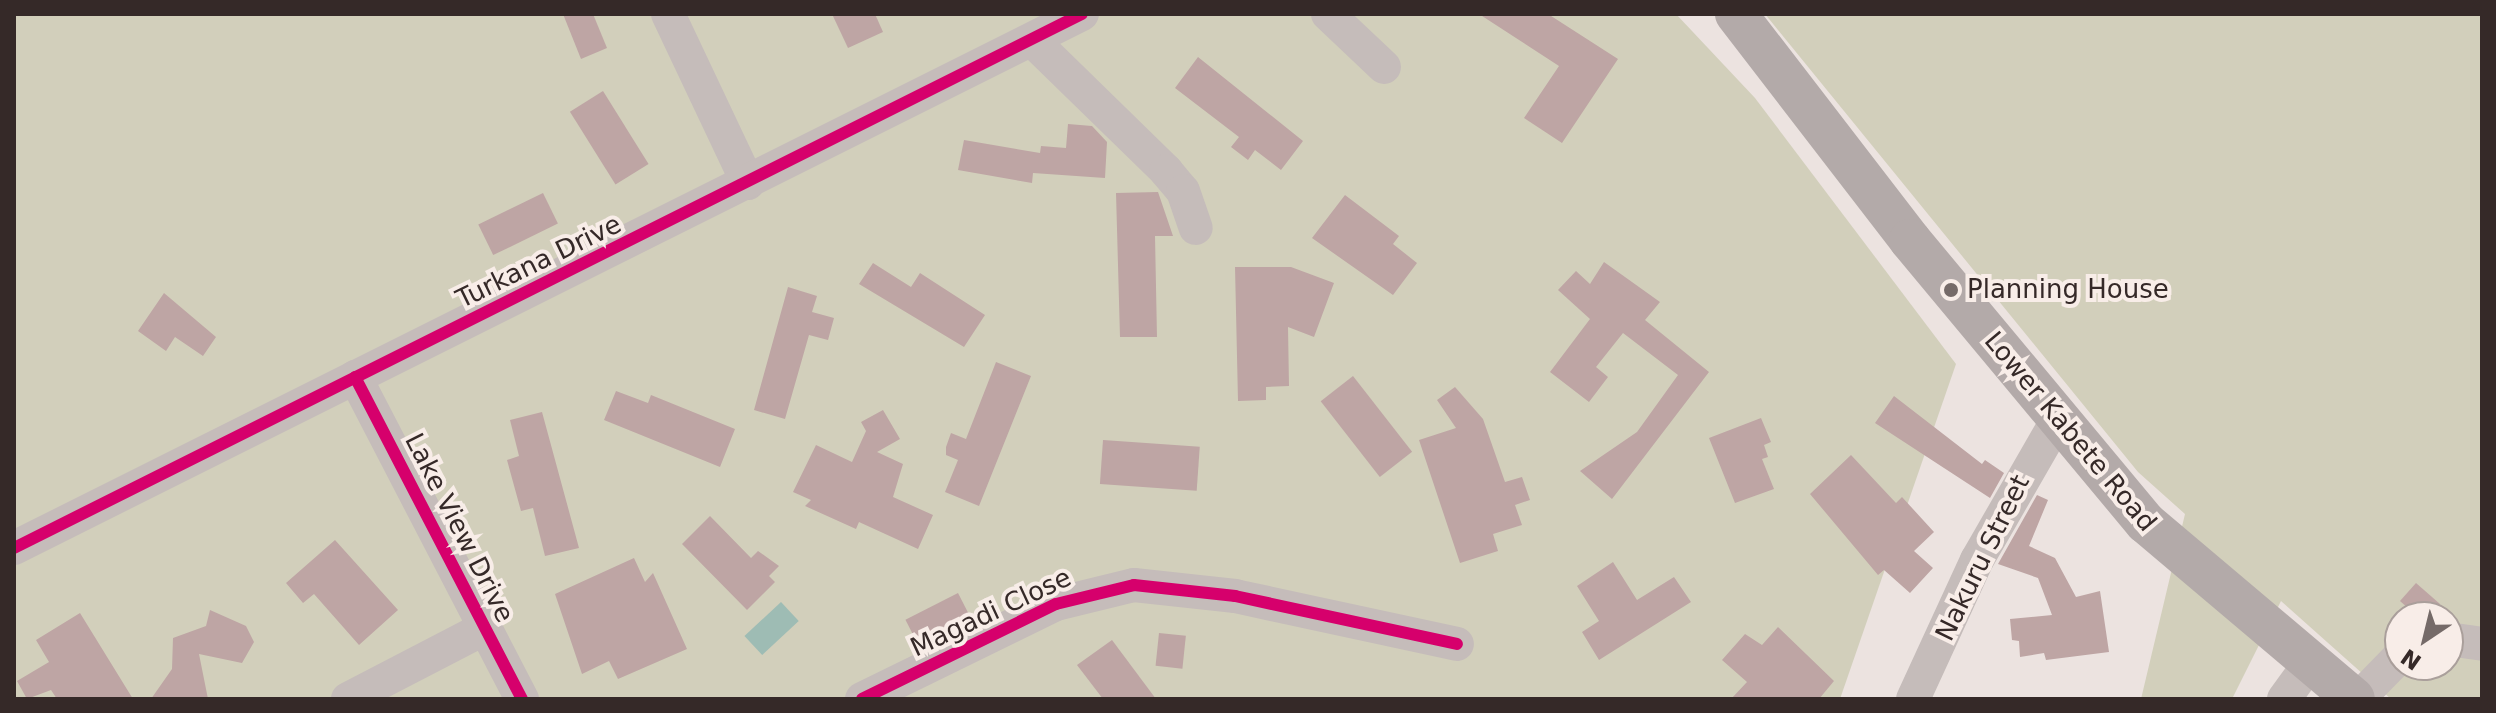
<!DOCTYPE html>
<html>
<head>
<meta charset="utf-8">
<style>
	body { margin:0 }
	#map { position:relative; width:2496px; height:713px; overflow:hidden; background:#ece3e0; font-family:"DejaVu Sans",sans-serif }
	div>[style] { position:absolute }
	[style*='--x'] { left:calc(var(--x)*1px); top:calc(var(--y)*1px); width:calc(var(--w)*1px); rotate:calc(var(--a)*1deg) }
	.green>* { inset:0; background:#d2cfbb }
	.water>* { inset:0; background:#9ebcb4; transform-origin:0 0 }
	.building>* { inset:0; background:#bea5a4; transform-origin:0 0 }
	.minor>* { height:34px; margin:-17px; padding:0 17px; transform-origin:17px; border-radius:17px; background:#c5bcba }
	.major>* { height:42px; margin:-21px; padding:0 21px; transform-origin:21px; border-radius:21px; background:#b3aaa9 }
	.cycleway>* { height:12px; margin:-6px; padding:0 6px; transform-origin:6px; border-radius:6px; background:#d6006c }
	.dots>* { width:22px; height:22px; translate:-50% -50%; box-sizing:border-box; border:4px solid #f8ede8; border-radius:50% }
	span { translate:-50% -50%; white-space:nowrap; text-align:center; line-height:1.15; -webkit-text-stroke:8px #f8ede8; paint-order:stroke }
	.street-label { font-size:26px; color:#352928 }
	.poi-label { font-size:26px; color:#352928 }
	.left { translate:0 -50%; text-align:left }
	.frame { position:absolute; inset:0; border:16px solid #352928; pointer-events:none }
	.north { position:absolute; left:2384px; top:601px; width:80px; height:80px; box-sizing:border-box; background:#f8ede8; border:2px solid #aa9f9b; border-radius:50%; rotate:215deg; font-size:22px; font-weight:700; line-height:32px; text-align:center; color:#352928 }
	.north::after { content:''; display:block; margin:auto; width:28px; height:36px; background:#756a68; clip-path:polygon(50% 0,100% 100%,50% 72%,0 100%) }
</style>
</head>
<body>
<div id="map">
	<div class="green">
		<div style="clip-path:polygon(14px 14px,1676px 14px,1755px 98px,1956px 364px,1840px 699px,14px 699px)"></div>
		<div style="clip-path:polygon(evenodd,1765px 14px,2482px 14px,2482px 699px,2391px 699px,2281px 601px,2232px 699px,2141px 699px,2185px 514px,2138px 472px,1765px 14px,2400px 617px,2448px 617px,2448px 665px,2400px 665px,2400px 617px)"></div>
	</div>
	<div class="water">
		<div style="left:781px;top:602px;width:26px;height:50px;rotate:47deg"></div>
	</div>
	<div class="building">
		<div style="clip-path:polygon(563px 14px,593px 14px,607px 48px,581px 59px)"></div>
		<div style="clip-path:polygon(832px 14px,875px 14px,883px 32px,848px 48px)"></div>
		<div style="clip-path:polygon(1479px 14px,1548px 14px,1618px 59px,1562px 143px,1524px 118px,1559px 66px)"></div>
		<div style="clip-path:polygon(1198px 57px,1303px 141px,1281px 170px,1255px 150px,1248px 160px,1231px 147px,1239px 137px,1175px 88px)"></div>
		<div style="left:603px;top:91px;width:86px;height:39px;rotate:58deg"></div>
		<div style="clip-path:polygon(1068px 124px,1092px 126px,1107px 142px,1105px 178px,1033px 173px,1032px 183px,958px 170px,964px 140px,1040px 153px,1041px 146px,1066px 148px)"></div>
		<div style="clip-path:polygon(1158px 192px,1173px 236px,1155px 236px,1157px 337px,1120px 337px,1116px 193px)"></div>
		<div style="left:543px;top:193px;width:34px;height:72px;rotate:64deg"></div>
		<div style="clip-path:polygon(1345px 195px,1399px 236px,1393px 244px,1417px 263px,1393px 295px,1312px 238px)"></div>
		<div style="clip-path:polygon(1604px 262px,1660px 302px,1645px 320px,1709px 372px,1612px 499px,1580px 471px,1637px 432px,1678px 375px,1623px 333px,1596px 367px,1608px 377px,1589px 402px,1550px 372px,1590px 319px,1558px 290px,1576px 271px,1590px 284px)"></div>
		<div style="clip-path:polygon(873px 263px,911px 287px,920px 273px,985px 315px,964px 347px,859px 284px)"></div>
		<div style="clip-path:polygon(1235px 267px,1291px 267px,1334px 283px,1314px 337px,1288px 327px,1289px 386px,1266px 387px,1266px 400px,1238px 401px)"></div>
		<div style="clip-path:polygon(788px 287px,817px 296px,812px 312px,834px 318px,828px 340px,809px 335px,785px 419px,754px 410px)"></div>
		<div style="clip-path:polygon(164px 293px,216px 337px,203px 356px,175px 337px,166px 351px,138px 331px)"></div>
		<div style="clip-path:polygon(996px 362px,1031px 376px,979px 506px,945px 492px,958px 460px,946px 455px,946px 447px,951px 433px,966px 439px)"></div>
		<div style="left:1353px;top:376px;width:96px;height:41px;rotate:52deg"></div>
		<div style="clip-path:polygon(1455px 387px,1483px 419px,1505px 482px,1522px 477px,1530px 500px,1515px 505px,1522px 525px,1493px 534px,1498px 551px,1460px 563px,1419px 440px,1456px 428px,1437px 400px)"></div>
		<div style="clip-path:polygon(616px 391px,648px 403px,651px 395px,735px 429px,720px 467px,604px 420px)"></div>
		<div style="clip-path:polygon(1894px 396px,1982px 464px,1985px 460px,2004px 473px,1990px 498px,1875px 423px)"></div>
		<div style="clip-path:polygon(883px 410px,900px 439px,877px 452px,903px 464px,893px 497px,933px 515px,918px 549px,859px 522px,856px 529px,805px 506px,811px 500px,793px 492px,816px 445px,852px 462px,866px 431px,861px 422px)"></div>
		<div style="clip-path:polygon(542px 412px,579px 548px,545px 556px,533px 508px,521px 511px,507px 460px,519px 456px,510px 420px)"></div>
		<div style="clip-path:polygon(1761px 418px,1771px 442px,1764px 445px,1768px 457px,1762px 459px,1774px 489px,1735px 503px,1709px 438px)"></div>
		<div style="left:1103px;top:440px;width:97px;height:44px;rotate:4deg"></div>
		<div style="clip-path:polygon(1851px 455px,1896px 503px,1902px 497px,1934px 532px,1914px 551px,1933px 568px,1910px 593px,1884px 570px,1878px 575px,1810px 494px)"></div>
		<div style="clip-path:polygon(2037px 495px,2048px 500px,2029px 546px,2055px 558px,2076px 597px,2100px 591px,2109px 652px,2046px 660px,2044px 653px,2020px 657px,2019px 641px,2012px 640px,2010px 619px,2052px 615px,2038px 578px,1998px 564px)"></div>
		<div style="clip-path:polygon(710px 516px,751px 558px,758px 551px,779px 566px,769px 576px,775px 582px,747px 610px,682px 544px)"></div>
		<div style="clip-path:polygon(335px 540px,398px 610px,359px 645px,314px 594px,303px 603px,286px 583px)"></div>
		<div style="clip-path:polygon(634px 558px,645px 582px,653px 573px,687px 649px,618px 679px,609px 661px,582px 674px,555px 594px)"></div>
		<div style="clip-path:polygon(1613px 562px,1637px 600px,1674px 577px,1691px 602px,1599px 660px,1582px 632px,1599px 621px,1577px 586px)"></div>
		<div style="clip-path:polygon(2416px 583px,2440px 604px,2429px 617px,2418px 617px,2400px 601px)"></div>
		<div style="left:958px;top:593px;width:29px;height:59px;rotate:63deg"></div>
		<div style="clip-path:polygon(210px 610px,246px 626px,254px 642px,242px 663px,199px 654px,208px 699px,151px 699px,172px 669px,173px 638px,206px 626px)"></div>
		<div style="clip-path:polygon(80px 613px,133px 699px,57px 699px,51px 690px,27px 699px,17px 681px,49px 662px,36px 640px)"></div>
		<div style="clip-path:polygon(1778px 627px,1834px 681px,1819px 699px,1731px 699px,1747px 682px,1722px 660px,1745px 634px,1762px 645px)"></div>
		<div style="left:1159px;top:633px;width:27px;height:33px;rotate:6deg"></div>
		<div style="clip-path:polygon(1112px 640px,1156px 699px,1103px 699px,1077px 665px)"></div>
	</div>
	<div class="minor">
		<div style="--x:668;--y:14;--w:187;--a:64.7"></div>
		<div style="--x:1328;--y:14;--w:77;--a:43.4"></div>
		<div style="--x:1034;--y:42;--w:185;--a:44.3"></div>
		<div style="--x:1166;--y:171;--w:26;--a:50"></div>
		<div style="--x:1183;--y:191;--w:39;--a:71"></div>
		<div style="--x:355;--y:377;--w:363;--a:62.6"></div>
		<div style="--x:14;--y:548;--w:1194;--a:-26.57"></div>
		<div style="--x:2448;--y:639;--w:34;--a:8"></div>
		<div style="--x:348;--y:699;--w:154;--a:-27.4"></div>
		<div style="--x:862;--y:699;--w:216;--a:-26.1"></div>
		<div style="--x:1056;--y:604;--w:80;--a:-13.7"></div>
		<div style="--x:1134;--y:585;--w:102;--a:6.2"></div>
		<div style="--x:1235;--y:596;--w:227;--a:12.2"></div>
		<div style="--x:1913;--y:699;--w:153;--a:-65.3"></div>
		<div style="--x:1977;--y:560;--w:163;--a:-60.1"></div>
		<div style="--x:2284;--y:699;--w:44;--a:-54.2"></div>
		<div style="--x:2358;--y:699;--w:60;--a:-45.7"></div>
	</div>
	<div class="major">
		<div style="--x:1736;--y:14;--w:285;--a:52.4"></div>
		<div style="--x:1910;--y:240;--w:368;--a:50.2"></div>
		<div style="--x:2146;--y:523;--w:272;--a:40.2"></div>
	</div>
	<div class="cycleway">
		<div style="--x:355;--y:377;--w:363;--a:62.6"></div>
		<div style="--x:14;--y:548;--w:1194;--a:-26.57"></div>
		<div style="--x:862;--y:699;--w:216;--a:-26.1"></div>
		<div style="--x:1056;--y:604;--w:80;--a:-13.7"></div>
		<div style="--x:1134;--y:585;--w:102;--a:6.2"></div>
		<div style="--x:1235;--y:596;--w:227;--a:12.2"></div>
	</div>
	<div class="dots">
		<div style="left:1951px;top:290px;background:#756a68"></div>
	</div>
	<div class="street-label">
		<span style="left:539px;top:262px;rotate:-26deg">Turkana Drive</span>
		<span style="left:2070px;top:432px;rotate:50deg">Lower Kabete Road</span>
		<span style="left:459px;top:528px;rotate:63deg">Lake View Drive</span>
		<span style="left:1983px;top:558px;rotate:-64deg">Nakuru Street</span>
		<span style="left:991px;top:613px;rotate:-25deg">Magadi Close</span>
	</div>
	<div class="poi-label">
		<span class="left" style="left:1967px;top:290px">Planning House</span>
	</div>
	<div class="frame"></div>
	<div class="north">N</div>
</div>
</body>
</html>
